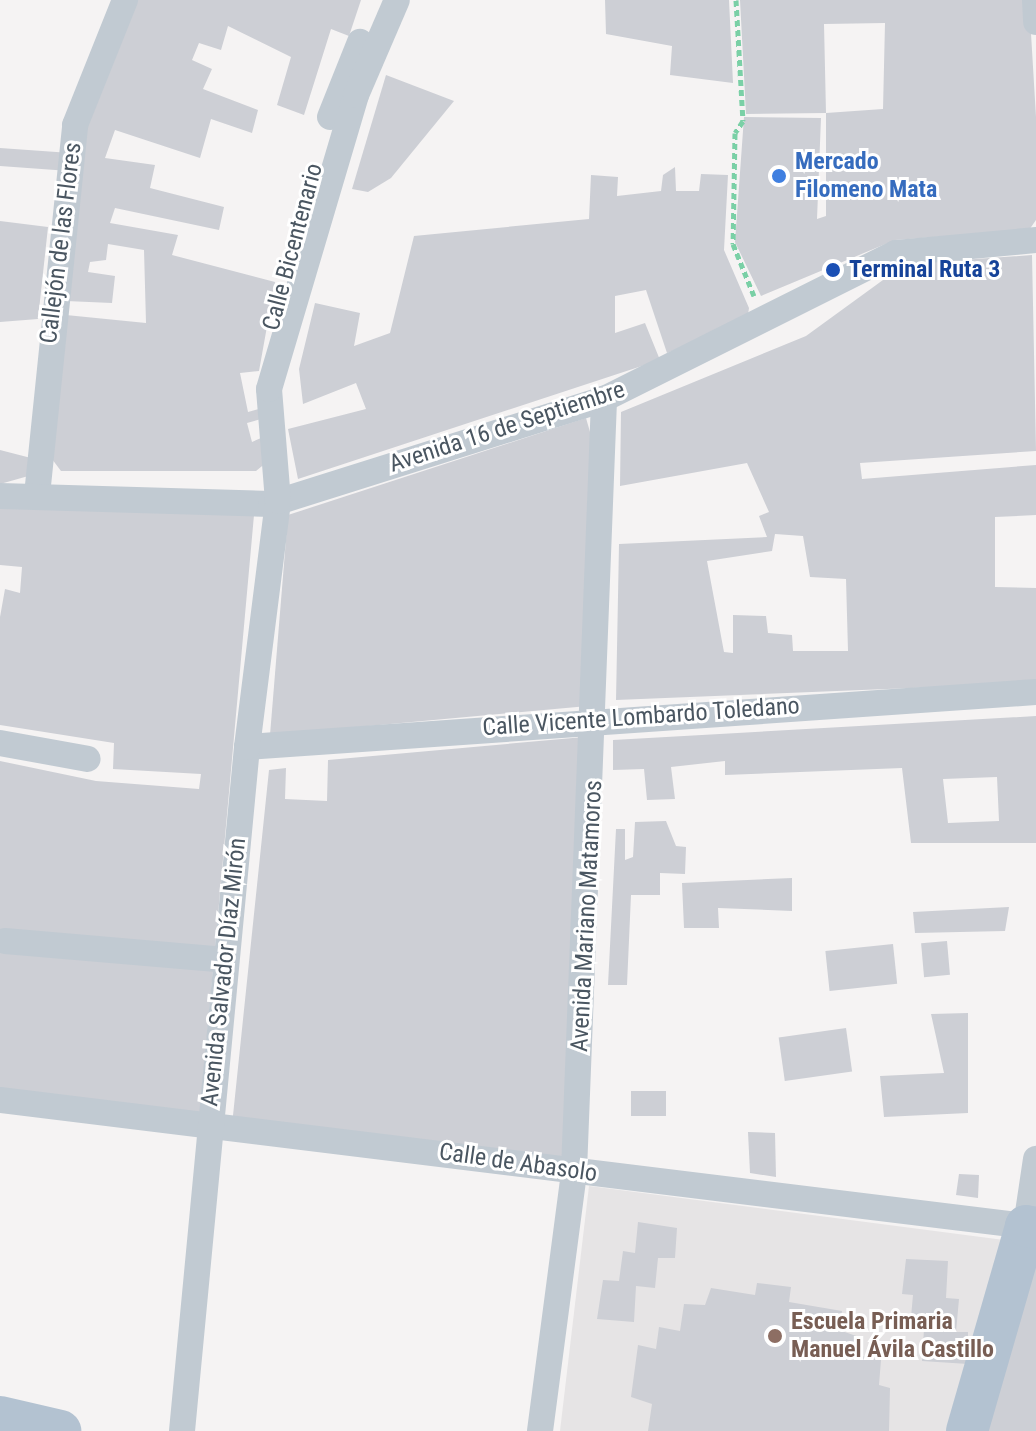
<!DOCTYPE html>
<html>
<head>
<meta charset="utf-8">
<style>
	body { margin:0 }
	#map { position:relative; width:1036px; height:1431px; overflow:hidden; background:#f5f3f3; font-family:"Roboto Condensed",sans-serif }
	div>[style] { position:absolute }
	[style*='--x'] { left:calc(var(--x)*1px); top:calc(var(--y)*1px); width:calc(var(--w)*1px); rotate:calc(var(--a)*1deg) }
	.education>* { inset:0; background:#e6e4e5 }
	.building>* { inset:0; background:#cdcfd5; transform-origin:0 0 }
	.path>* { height:5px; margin-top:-2.5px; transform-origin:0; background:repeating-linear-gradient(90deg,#7ad0a6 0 6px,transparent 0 10px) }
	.street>* { height:26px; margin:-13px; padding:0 13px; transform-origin:13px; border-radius:13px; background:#c1cad2 }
	.primary>* { height:42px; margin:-21px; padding:0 21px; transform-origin:21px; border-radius:21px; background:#b3c2d1 }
	.dots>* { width:22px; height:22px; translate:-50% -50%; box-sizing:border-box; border:4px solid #fff; border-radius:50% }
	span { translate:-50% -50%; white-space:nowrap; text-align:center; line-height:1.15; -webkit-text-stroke:6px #fff; paint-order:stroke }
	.shop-label { font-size:24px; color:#366cbe; font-weight:700 }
	.left { translate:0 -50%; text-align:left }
	.street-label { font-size:24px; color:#4a5661 }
	.transit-label { font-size:24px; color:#164399; font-weight:700 }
	.education-label { font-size:24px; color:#785e54; font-weight:700 }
</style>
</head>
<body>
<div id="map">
	<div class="education">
		<div style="clip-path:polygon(589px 1186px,1004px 1240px,951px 1431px,560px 1431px)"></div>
	</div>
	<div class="building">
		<div style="clip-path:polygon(131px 0,361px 0,349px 36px,331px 29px,304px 115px,277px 105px,291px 57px,228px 26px,221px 50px,199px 43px,192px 60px,212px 69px,203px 89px,258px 110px,252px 133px,211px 119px,200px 158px,115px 130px,105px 158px,155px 165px,150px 188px,224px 207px,219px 230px,115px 208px,110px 223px,178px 235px,172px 255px,275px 282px,259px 371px,240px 373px,248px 412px,259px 409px,261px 419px,247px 423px,252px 442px,261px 438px,267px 462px,256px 471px,61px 471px,52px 459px,66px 315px,146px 323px,144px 250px,108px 244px,106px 260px,90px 262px,88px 272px,115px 276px,112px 303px,66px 301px,84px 123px)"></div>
		<div style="clip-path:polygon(605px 0,729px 0,733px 83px,670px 75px,672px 46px,606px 34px)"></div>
		<div style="clip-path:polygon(740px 0,1029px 0,1036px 117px,1036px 220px,1029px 230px,895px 240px,761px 296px,735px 242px,744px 117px,821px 118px,817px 219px,826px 216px,826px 113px,883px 109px,885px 23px,824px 24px,826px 113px,746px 114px)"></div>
		<div style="clip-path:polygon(386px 75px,454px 101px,391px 178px,368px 192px,352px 189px)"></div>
		<div style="left:0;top:148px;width:67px;height:18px;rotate:4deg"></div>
		<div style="clip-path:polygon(675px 167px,676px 191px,699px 191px,701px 174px,728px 175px,724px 250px,749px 308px,747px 321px,667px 353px,646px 290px,615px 296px,615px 333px,645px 323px,660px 360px,298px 479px,288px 429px,366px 409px,356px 383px,303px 404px,299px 369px,315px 303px,360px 313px,354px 346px,390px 333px,414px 236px,589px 219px,591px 175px,618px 177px,617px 196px,661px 191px,663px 175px)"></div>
		<div style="clip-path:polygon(0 221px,48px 227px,38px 319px,0 322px)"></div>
		<div style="clip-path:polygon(evenodd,1032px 255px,1036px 451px,860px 463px,862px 479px,1036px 465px,1036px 515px,995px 517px,995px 587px,1036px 588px,1036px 683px,616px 700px,619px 544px,767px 537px,759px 516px,769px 512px,747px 463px,620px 486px,621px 412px,806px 336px,905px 264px,1032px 255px,775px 534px,803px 536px,810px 577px,846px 579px,848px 651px,793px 651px,792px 635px,768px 633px,766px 616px,733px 615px,733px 653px,724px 652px,707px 561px,772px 551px,775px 534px)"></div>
		<div style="clip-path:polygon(586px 418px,594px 446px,588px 706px,270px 735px,288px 515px)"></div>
		<div style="clip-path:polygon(0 450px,31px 458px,32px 475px,0 484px)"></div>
		<div style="clip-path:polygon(0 507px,254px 515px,200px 1114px,0 1091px,0 761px,96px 781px,199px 789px,201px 774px,113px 769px,114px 743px,0 725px,0 617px,5px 589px,20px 593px,22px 567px,0 565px)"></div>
		<div style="clip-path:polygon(evenodd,1036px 716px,1036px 843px,911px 843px,902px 768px,725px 775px,725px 761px,671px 767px,675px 799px,647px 800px,644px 769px,613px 770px,613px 740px,1036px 716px,997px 777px,999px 821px,948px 823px,943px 779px,997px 777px)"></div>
		<div style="clip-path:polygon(584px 737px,563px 1162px,232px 1125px,269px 770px,286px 768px,285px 799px,327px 801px,328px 760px)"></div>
		<div style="clip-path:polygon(666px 821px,676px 846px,686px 847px,685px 874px,660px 873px,660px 895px,631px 895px,627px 985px,608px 985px,616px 829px,625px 829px,625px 860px,633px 857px,635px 822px)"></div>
		<div style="clip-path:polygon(792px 878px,792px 911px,718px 908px,719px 928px,684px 928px,682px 883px)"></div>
		<div style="clip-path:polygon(1009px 907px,1005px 931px,915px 933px,913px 912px)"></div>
		<div style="left:947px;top:941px;width:34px;height:26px;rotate:85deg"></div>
		<div style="left:893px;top:944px;width:40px;height:68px;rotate:84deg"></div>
		<div style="clip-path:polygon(968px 1013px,968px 1113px,884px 1117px,880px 1076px,944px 1073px,931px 1014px)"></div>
		<div style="left:846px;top:1028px;width:44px;height:68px;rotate:82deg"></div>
		<div style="left:631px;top:1091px;width:35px;height:25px"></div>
		<div style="clip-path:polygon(748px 1132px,775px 1133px,776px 1177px,750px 1173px)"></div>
		<div style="clip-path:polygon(959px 1174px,979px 1175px,978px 1198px,956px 1195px)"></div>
		<div style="clip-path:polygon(638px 1222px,677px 1228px,675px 1258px,658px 1258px,655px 1288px,636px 1286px,634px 1322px,597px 1319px,603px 1280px,619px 1281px,623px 1251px,635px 1253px)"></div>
		<div style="clip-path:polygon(1036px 1240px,1036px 1431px,985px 1431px)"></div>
		<div style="clip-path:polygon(906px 1259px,948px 1261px,946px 1298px,959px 1299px,956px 1332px,968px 1332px,968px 1364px,922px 1361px,924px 1329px,910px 1328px,913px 1295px,902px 1294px)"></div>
		<div style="clip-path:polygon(757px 1283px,791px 1287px,789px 1302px,842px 1311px,839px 1330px,862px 1338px,862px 1356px,881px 1360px,879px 1385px,890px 1388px,889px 1431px,648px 1431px,652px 1404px,631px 1397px,638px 1345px,656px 1349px,659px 1327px,680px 1331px,684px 1304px,705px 1305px,711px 1288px,755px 1295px)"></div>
	</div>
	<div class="path">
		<div style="--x:736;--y:0;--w:121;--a:86.7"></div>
		<div style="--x:743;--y:121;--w:14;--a:124"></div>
		<div style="--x:735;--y:133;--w:111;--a:91"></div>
		<div style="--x:733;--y:244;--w:56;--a:68"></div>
	</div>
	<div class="street">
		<div style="--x:1035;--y:0;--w:22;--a:87"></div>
		<div style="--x:330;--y:117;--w:81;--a:-68.2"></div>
		<div style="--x:37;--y:495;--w:372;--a:-84.1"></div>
		<div style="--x:75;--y:125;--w:135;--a:-68.2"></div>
		<div style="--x:0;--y:496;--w:271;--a:1.7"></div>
		<div style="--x:271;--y:504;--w:349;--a:-17.5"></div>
		<div style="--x:604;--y:399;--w:326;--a:-26.6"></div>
		<div style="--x:896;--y:253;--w:141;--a:-5.3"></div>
		<div style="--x:0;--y:743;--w:89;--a:10.3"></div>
		<div style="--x:247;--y:747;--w:791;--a:-3.99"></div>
		<div style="--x:5;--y:941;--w:221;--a:4.9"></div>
		<div style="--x:0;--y:1100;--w:1034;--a:7"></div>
		<div style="--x:1026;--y:1226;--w:68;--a:-81.5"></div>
		<div style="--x:182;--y:1431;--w:687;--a:-84.57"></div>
		<div style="--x:247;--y:747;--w:248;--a:-82.8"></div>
		<div style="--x:278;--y:501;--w:112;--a:-94.6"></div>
		<div style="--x:269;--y:389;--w:307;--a:-73.5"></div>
		<div style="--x:356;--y:95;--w:103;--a:-66.7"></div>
		<div style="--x:540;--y:1431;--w:262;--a:-82.5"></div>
		<div style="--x:574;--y:1171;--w:773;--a:-87.77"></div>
	</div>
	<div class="primary">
		<div style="--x:0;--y:1417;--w:62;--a:13.1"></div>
		<div style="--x:967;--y:1431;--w:213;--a:-73.9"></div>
		<div style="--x:1026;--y:1226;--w:10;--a:11"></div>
	</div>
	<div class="dots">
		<div style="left:779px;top:176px;background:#3f7fe0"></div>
		<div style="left:833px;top:270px;background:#1a4fb4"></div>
		<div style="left:775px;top:1336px;background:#8d6e63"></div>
	</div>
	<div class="shop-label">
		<span class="left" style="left:795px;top:176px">Mercado<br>Filomeno Mata</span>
	</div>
	<div class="street-label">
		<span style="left:61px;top:243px;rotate:-83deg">Callejón de las Flores</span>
		<span style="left:293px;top:247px;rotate:-75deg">Calle Bicentenario</span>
		<span style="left:507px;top:427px;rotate:-18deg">Avenida 16 de Septiembre</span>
		<span style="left:641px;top:717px;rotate:-4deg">Calle Vicente Lombardo Toledano</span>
		<span style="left:587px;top:916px;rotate:-87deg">Avenida Mariano Matamoros</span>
		<span style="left:224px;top:972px;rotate:-84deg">Avenida Salvador Díaz Mirón</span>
		<span style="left:518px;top:1163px;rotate:8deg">Calle de Abasolo</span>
	</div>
	<div class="transit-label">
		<span class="left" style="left:849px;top:270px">Terminal Ruta 3</span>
	</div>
	<div class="education-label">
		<span class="left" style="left:791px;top:1336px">Escuela Primaria<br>Manuel Ávila Castillo</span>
	</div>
</div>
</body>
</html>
